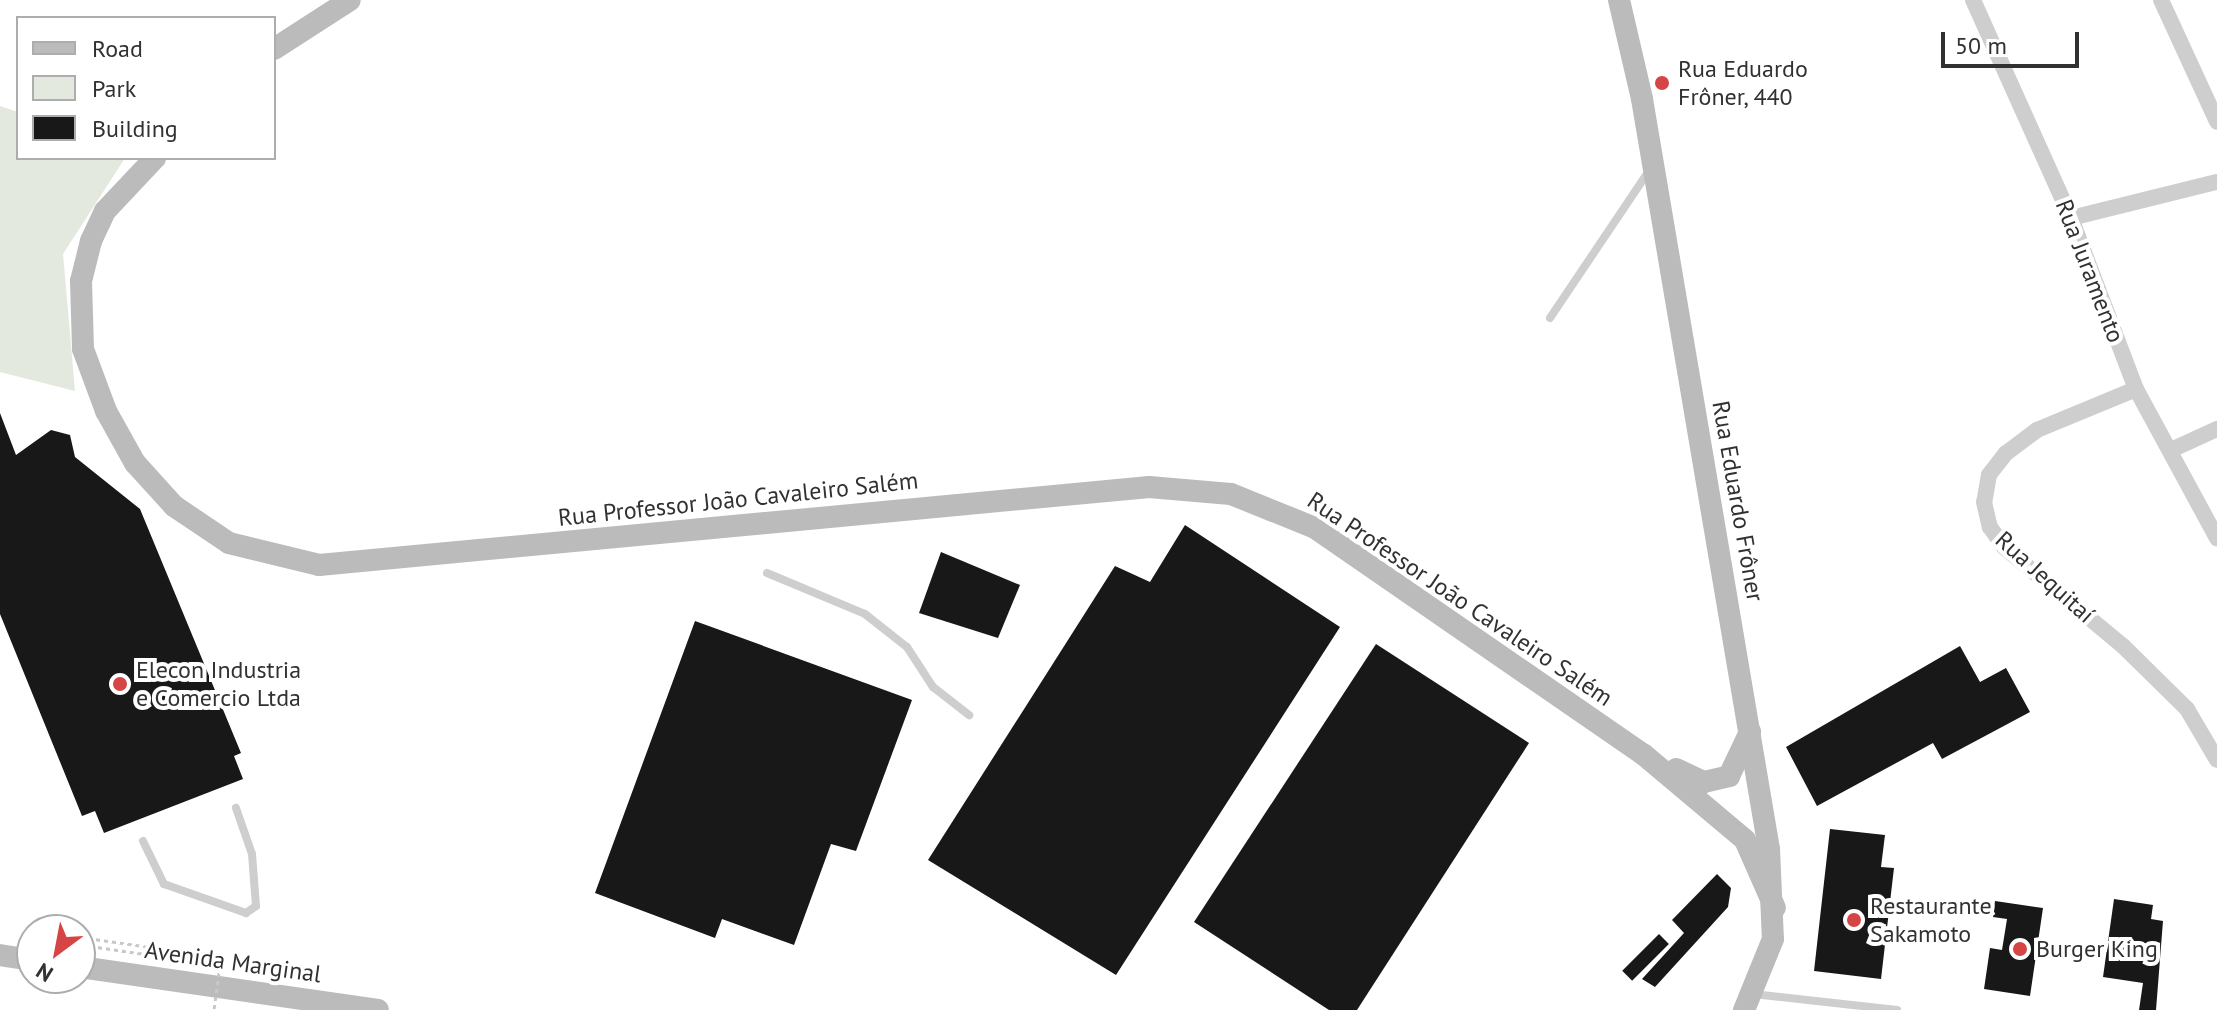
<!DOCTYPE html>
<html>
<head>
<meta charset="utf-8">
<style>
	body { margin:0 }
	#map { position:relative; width:2217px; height:1010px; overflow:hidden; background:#fff; font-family:"PT Sans",sans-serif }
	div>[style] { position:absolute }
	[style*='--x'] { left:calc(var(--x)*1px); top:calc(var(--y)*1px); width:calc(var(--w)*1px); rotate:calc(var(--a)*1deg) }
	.green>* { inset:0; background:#e3e9de }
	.building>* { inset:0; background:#181818; transform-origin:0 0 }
	.path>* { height:3px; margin-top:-1.5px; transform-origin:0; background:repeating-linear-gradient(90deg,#c8c8c8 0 4px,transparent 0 8px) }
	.service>* { height:8px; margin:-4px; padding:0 4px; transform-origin:4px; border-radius:4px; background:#cecece }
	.minor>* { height:16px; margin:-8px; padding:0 8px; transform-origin:8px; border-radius:8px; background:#cecece }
	.secondary>* { height:22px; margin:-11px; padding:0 11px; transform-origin:11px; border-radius:11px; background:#bbb }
	.path-bridge>* { height:3px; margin-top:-1.5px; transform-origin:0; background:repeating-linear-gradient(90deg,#c8c8c8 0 4px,transparent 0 8px) }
	.dots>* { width:22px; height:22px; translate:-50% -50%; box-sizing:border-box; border:4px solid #fff; border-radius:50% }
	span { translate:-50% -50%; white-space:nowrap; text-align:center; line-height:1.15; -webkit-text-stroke:8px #fff; paint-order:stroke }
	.poi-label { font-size:24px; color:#313131 }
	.left { translate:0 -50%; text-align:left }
	.street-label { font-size:24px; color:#313131 }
	.legend { position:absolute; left:16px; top:16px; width:260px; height:144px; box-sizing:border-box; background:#fff; border:2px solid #adadad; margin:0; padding:10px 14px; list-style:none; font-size:24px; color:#313131 }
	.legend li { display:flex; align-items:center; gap:16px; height:40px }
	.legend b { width:40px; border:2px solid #adadad }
	.north { position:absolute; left:16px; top:914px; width:80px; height:80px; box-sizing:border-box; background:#fff; border:2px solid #adadad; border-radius:50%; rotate:212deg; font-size:22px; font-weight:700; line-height:32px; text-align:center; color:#313131 }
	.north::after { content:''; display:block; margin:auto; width:28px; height:36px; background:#d64545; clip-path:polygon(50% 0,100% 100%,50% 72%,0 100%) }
	.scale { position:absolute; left:1941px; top:32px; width:138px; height:36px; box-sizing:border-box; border:4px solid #313131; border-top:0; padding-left:10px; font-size:24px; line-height:28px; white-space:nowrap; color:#313131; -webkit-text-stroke:6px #fff; paint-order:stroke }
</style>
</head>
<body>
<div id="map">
	<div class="green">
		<div style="clip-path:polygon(0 106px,18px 112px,18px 158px,125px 158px,63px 254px,75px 391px,0 372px)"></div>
	</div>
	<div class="building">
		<div style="clip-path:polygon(0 413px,16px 455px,51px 430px,70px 435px,75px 457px,140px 509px,241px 753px,234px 756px,243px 779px,104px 833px,95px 811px,82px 816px,0 614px)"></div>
		<div style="clip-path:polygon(1185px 525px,1340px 627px,1116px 975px,928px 860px,1115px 566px,1150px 582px)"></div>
		<div style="clip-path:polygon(941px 552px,1020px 585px,998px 638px,919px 613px)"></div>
		<div style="clip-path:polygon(695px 621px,912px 700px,856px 851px,831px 844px,794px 945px,722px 919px,715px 938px,595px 893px)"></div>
		<div style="clip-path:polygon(1376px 644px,1529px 743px,1357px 1010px,1329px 1010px,1194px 922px)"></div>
		<div style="clip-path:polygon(1960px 646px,1980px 682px,2006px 668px,2030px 712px,1942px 759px,1933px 743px,1817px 806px,1786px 747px)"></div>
		<div style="clip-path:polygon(1830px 829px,1885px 835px,1881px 867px,1894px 868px,1881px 979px,1814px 971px)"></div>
		<div style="clip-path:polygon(1717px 874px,1731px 888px,1728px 907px,1655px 987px,1642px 979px,1684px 933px,1672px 920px)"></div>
		<div style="clip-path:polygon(2114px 899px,2153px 905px,2151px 919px,2163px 921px,2156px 1010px,2139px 1010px,2143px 983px,2103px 977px)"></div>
		<div style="clip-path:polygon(1995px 901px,2043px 908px,2030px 996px,1984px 989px,1990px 948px,2002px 950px,2007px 919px,1993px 917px)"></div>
		<div style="left:1659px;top:934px;width:14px;height:52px;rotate:45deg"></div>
	</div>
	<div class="path">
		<div style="--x:80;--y:937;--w:134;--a:8.1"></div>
		<div style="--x:213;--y:956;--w:9;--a:103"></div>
	</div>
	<div class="service">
		<div style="--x:1550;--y:318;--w:179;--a:-56.1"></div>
		<div style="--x:767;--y:573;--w:106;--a:22.7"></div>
		<div style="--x:865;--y:614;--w:53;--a:38.2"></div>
		<div style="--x:907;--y:647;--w:48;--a:57"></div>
		<div style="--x:933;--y:687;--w:46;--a:37.9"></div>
		<div style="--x:143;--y:841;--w:48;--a:64"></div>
		<div style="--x:164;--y:884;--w:87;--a:19.5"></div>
		<div style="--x:246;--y:913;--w:12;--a:-35"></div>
		<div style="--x:256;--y:906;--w:52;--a:-94.4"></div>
		<div style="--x:252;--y:854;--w:49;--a:-109.2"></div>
		<div style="--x:1753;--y:994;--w:145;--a:6.3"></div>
	</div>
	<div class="minor">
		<div style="--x:1973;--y:0;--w:239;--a:65.8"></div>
		<div style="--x:2071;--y:218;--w:183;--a:69.2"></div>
		<div style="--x:2136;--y:389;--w:170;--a:61.5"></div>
		<div style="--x:2161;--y:0;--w:134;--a:65.3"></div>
		<div style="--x:2071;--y:218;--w:150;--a:-13.9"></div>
		<div style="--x:2136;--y:389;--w:107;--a:157.5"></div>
		<div style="--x:2037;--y:430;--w:39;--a:143"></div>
		<div style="--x:2006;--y:453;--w:28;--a:128"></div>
		<div style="--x:1989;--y:475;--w:27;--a:100"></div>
		<div style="--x:1984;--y:502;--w:26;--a:77"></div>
		<div style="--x:1990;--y:527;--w:24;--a:55"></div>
		<div style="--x:2004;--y:547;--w:155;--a:39.8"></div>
		<div style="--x:2123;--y:646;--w:90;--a:44.5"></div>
		<div style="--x:2187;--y:709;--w:59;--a:59.5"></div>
		<div style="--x:2171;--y:450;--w:51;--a:-24.5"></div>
	</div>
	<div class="secondary">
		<div style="--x:1619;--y:0;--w:102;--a:76.9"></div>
		<div style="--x:1642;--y:99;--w:761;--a:80.39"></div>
		<div style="--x:1769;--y:849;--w:90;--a:87.5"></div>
		<div style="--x:1773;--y:939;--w:77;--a:112.2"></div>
		<div style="--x:274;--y:49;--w:90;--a:-32.8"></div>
		<div style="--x:155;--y:158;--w:73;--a:133.3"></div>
		<div style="--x:105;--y:211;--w:33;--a:115"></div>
		<div style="--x:91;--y:241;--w:41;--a:104"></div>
		<div style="--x:81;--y:281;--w:68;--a:88.3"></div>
		<div style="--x:83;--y:349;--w:66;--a:69.6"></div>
		<div style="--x:106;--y:411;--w:60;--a:60.9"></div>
		<div style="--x:135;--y:463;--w:58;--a:47.8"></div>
		<div style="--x:174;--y:506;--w:66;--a:33.9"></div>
		<div style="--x:229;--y:543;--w:93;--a:13.7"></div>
		<div style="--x:319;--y:565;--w:834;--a:-5.37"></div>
		<div style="--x:1149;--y:487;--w:82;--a:4.9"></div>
		<div style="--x:1231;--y:494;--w:91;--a:22"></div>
		<div style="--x:1315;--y:528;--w:398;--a:34.6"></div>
		<div style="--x:1643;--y:754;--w:133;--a:40.1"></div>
		<div style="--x:1745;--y:840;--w:74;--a:66.2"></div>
		<div style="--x:1676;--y:769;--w:31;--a:25"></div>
		<div style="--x:1704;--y:782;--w:26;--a:-13"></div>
		<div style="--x:1729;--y:776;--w:49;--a:-64.5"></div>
		<div style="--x:0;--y:955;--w:32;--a:9"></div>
		<div style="--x:80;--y:967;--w:301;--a:8.2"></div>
	</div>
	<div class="path-bridge">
		<div style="--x:90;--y:946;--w:131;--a:8.3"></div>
		<div style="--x:220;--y:965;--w:45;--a:97.6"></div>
	</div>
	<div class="dots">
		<div style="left:1662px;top:83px;background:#d64545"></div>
		<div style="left:120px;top:684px;background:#d64545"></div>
		<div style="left:1854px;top:920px;background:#d64545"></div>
		<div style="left:2020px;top:949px;background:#d64545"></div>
	</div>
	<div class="poi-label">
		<span class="left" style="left:1678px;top:83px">Rua Eduardo<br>Frôner, 440</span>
		<span class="left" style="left:136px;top:684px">Elecon Industria<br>e Comercio Ltda</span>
		<span class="left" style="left:1870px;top:920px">Restaurante<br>Sakamoto</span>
		<span class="left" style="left:2036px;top:949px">Burger King</span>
	</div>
	<div class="street-label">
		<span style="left:2090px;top:271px;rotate:69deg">Rua Juramento</span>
		<span style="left:738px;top:499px;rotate:-6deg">Rua Professor João Cavaleiro Salém</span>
		<span style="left:1738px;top:501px;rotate:80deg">Rua Eduardo Frôner</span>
		<span style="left:2045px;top:577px;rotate:42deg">Rua Jequitaí</span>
		<span style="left:1460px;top:599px;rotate:34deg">Rua Professor João Cavaleiro Salém</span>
		<span style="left:233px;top:962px;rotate:8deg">Avenida Marginal</span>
	</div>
	<ul class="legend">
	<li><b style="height:10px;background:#bbb"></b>Road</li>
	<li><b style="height:22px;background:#e3e9de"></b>Park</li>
	<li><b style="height:22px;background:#181818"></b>Building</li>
	</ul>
	<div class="north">N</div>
	<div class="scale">50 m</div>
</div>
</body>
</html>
